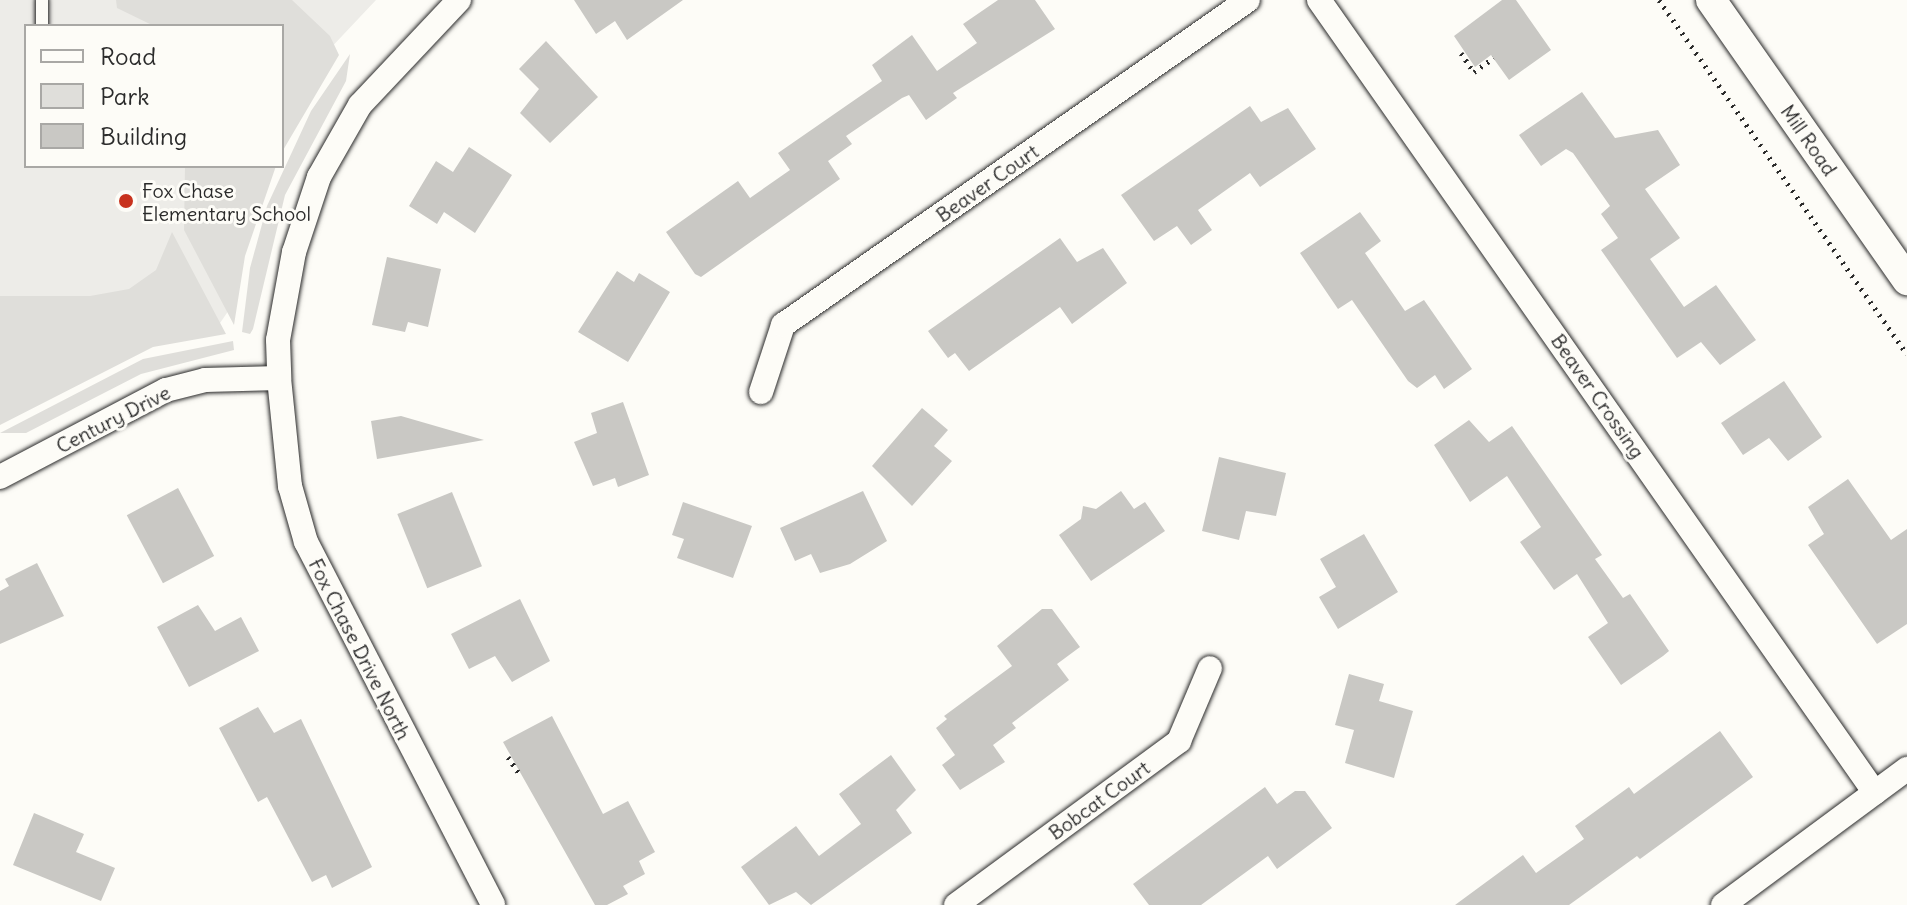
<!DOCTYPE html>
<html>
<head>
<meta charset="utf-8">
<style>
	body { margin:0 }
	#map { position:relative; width:1907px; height:905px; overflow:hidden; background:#fdfcf7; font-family:Delius,sans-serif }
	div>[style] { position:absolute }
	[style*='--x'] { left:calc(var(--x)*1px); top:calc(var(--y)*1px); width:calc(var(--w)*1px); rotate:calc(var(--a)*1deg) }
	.built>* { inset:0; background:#edece8 }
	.green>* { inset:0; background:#dfdeda }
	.building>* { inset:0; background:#c9c8c4; transform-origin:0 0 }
	.path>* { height:5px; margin-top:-2.5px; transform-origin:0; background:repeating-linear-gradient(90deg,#2b2b2b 0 2px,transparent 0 8px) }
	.roads { filter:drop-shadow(0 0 2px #2b2b2b) drop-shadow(0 0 2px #2b2b2b) }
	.service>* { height:12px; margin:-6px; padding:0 6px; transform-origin:6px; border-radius:6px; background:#fdfcf7 }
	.minor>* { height:24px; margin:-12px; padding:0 12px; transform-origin:12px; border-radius:12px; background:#fdfcf7 }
	.tertiary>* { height:30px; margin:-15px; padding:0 15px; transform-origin:15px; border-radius:15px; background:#fdfcf7 }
	.dots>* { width:22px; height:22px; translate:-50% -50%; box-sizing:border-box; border:4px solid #fdfcf7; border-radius:50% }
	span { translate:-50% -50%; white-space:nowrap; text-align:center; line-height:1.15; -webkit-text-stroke:6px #fdfcf7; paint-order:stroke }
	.street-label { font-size:20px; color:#2b2b2b }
	.poi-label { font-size:20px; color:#2b2b2b }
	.left { translate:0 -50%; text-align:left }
	.legend { position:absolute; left:24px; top:24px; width:260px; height:144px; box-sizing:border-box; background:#fdfcf7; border:2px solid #a9a8a5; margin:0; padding:10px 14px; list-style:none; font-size:24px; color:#2b2b2b }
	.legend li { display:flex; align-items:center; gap:16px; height:40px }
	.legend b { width:40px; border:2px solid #a9a8a5 }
</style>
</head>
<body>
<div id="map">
	<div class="built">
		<div style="clip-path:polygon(0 0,376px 0,326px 53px,282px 26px,26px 26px,26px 166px,264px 166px,231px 307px,218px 326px,158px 331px,0 415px)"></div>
	</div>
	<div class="green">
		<div style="clip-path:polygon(116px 0,292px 0,330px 36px,339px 55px,282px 152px,282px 26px,154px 26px,117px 8px)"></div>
		<div style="clip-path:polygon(350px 54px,346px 81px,285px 195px,253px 329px,250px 334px,242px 332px,250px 268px,267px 206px,311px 111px)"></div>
		<div style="clip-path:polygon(185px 166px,276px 166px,245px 256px,234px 325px,184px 230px)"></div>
		<div style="clip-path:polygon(172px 232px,226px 334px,153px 347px,0 425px,0 296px,90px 296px,129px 289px,156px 270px)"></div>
		<div style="clip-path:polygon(233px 341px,234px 350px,141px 374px,26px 433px,0 433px,143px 359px)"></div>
	</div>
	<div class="building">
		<div style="clip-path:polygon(574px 0,683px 0,627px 40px,615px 21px,596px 34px)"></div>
		<div style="clip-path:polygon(998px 0,1035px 0,1055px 29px,953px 93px,957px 98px,926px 120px,909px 95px,902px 98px,846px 136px,852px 144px,828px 161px,840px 179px,701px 277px,695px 274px,666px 232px,738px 181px,750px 198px,790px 170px,778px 153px,882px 81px,872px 65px,912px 35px,937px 71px,977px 43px,963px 24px)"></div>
		<div style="clip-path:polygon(1502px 0,1516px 0,1551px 50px,1509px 80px,1491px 55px,1475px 67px,1454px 36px)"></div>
		<div style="clip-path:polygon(546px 41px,598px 97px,550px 143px,520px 113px,539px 89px,519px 69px)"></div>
		<div style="clip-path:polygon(1582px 92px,1615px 138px,1658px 130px,1680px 165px,1645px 189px,1680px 238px,1650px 259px,1684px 307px,1716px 285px,1756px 340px,1720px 365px,1701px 342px,1677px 358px,1601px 250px,1618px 238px,1601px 214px,1610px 206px,1573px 153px,1566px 149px,1541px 166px,1519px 135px)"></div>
		<div style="clip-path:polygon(1250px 106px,1261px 122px,1288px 108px,1316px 149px,1260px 187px,1250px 173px,1198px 210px,1212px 230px,1191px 245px,1177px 226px,1154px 241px,1121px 195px)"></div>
		<div style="clip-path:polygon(469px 147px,512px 175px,475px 233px,444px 212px,437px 224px,409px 206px,436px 161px,453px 172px)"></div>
		<div style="clip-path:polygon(1360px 212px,1381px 241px,1365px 253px,1405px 311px,1424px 300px,1472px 369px,1444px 389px,1435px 375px,1417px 388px,1408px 381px,1352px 300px,1338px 309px,1300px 253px)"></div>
		<div style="clip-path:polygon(1060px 238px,1077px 262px,1103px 248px,1127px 283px,1072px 324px,1060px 307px,969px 371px,955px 353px,948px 358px,928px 331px)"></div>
		<div style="clip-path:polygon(387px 257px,441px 269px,428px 327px,408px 322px,405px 332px,372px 325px)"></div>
		<div style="clip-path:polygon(617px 271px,634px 282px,639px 273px,670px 292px,628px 362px,578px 332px)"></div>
		<div style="clip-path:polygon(1784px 381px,1822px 437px,1788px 461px,1769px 438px,1743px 455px,1721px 423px)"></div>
		<div style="clip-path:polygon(623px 402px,649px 475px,618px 487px,615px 478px,593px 486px,574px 442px,597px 433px,591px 413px)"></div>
		<div style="clip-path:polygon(922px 408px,948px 430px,934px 446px,952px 461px,912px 506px,872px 466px)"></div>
		<div style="clip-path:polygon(401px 416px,484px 440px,377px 459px,371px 421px)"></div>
		<div style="clip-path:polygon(1469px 420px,1489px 442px,1512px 426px,1602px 555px,1595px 559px,1623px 598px,1630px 594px,1669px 651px,1663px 656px,1621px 685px,1588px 637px,1608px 623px,1577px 574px,1554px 590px,1520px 542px,1541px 527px,1507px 476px,1470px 502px,1434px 445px)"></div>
		<div style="clip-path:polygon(1219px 457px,1286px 473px,1276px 516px,1246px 511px,1239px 540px,1202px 531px)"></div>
		<div style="clip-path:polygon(1848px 479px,1891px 540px,1907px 529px,1907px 624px,1877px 644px,1808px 545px,1824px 534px,1808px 507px)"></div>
		<div style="left:178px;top:488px;width:77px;height:58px;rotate:62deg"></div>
		<div style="clip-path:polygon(863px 491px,887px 541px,850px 564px,820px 573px,811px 554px,795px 561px,780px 528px)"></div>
		<div style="clip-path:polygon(1121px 491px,1134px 509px,1145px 502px,1165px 531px,1091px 581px,1059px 535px,1081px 519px,1083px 506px,1096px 509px)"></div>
		<div style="left:452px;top:492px;width:80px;height:59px;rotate:68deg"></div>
		<div style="clip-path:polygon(683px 502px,752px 526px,733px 578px,677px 558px,684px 539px,672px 535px)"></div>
		<div style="clip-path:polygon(1364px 534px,1398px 592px,1338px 629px,1319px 597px,1336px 587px,1320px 559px)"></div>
		<div style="clip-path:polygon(37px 563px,64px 616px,0 644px,0 591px,9px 586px,5px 579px)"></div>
		<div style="clip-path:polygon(520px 599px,550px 661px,512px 682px,495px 656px,469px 669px,451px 634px)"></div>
		<div style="clip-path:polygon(198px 605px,215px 631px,241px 617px,259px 651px,189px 687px,157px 627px)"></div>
		<div style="clip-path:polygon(1042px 609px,1052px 609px,1080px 647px,1057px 664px,1069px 680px,1012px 723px,1016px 728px,993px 745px,1005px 762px,960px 790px,942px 765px,955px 755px,936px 728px,947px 719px,944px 716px,1012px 666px,997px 646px)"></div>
		<div style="clip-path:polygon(1349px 674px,1384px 684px,1379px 701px,1413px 711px,1394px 778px,1345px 763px,1354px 730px,1335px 725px)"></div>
		<div style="clip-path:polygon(258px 707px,274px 733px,301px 719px,372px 867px,332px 888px,326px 875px,312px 882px,267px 797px,258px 802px,219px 728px)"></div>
		<div style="clip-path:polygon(552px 716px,603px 814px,628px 801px,655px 852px,639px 861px,645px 874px,623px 886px,628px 894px,607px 905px,595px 905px,503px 742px)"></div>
		<div style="clip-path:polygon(1720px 731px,1753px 777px,1640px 859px,1637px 856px,1569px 905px,1455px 905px,1523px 855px,1536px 873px,1584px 839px,1575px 826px,1629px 787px,1634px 794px)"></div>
		<div style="clip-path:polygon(891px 755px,916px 790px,896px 810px,912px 833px,811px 905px,796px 892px,769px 905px,741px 867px,796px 826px,819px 856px,861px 824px,839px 794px)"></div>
		<div style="clip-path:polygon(1265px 787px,1277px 804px,1295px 791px,1305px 791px,1332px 828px,1277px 869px,1268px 856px,1201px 905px,1149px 905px,1133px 884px)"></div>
		<div style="clip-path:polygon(34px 813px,84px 834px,76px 852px,115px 868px,101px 901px,13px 865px)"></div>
	</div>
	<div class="path">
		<div style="--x:1659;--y:0;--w:432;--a:55"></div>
		<div style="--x:1461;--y:53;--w:23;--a:56"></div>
		<div style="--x:1474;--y:72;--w:24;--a:-36"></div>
		<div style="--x:508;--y:757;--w:22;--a:56"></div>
	</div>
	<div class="roads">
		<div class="service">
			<div style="--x:42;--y:0;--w:26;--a:90"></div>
		</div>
		<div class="minor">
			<div style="--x:459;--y:0;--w:144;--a:133.3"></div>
			<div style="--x:360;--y:105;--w:83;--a:119.7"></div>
			<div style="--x:319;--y:177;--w:79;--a:108.4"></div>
			<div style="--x:294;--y:252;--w:89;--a:100.3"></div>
			<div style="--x:278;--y:340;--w:38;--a:88"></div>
			<div style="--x:279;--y:378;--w:109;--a:84.2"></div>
			<div style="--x:290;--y:486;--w:58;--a:74.1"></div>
			<div style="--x:306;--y:542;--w:408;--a:62.7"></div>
			<div style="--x:1319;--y:0;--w:968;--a:54.96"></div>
			<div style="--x:761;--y:392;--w:71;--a:-71.8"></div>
			<div style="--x:783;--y:325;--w:567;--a:-34.95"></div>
			<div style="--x:0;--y:477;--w:187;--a:-27.7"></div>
			<div style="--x:166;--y:390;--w:40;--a:-14.4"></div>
			<div style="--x:205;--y:380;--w:74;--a:-1.5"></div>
			<div style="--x:956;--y:905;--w:277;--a:-36.3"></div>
			<div style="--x:1179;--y:741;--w:79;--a:-67"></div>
			<div style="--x:1723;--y:905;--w:229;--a:-36.5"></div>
		</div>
		<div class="tertiary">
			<div style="--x:1711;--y:0;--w:342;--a:55"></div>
		</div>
	</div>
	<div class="dots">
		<div style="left:126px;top:201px;background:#c8321e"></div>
	</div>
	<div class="street-label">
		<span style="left:1809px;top:140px;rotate:55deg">Mill Road</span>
		<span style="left:987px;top:183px;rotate:-35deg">Beaver Court</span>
		<span style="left:1598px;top:396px;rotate:55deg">Beaver Crossing</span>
		<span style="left:113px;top:419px;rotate:-27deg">Century Drive</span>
		<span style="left:360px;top:649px;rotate:63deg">Fox Chase Drive North</span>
		<span style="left:1099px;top:800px;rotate:-36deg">Bobcat Court</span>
	</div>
	<div class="poi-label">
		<span class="left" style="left:142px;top:202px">Fox Chase<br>Elementary School</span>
	</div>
	<ul class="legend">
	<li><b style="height:10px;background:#fdfcf7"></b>Road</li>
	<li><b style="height:22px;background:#dfdeda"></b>Park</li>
	<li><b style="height:22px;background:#c9c8c4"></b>Building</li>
	</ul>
</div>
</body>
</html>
